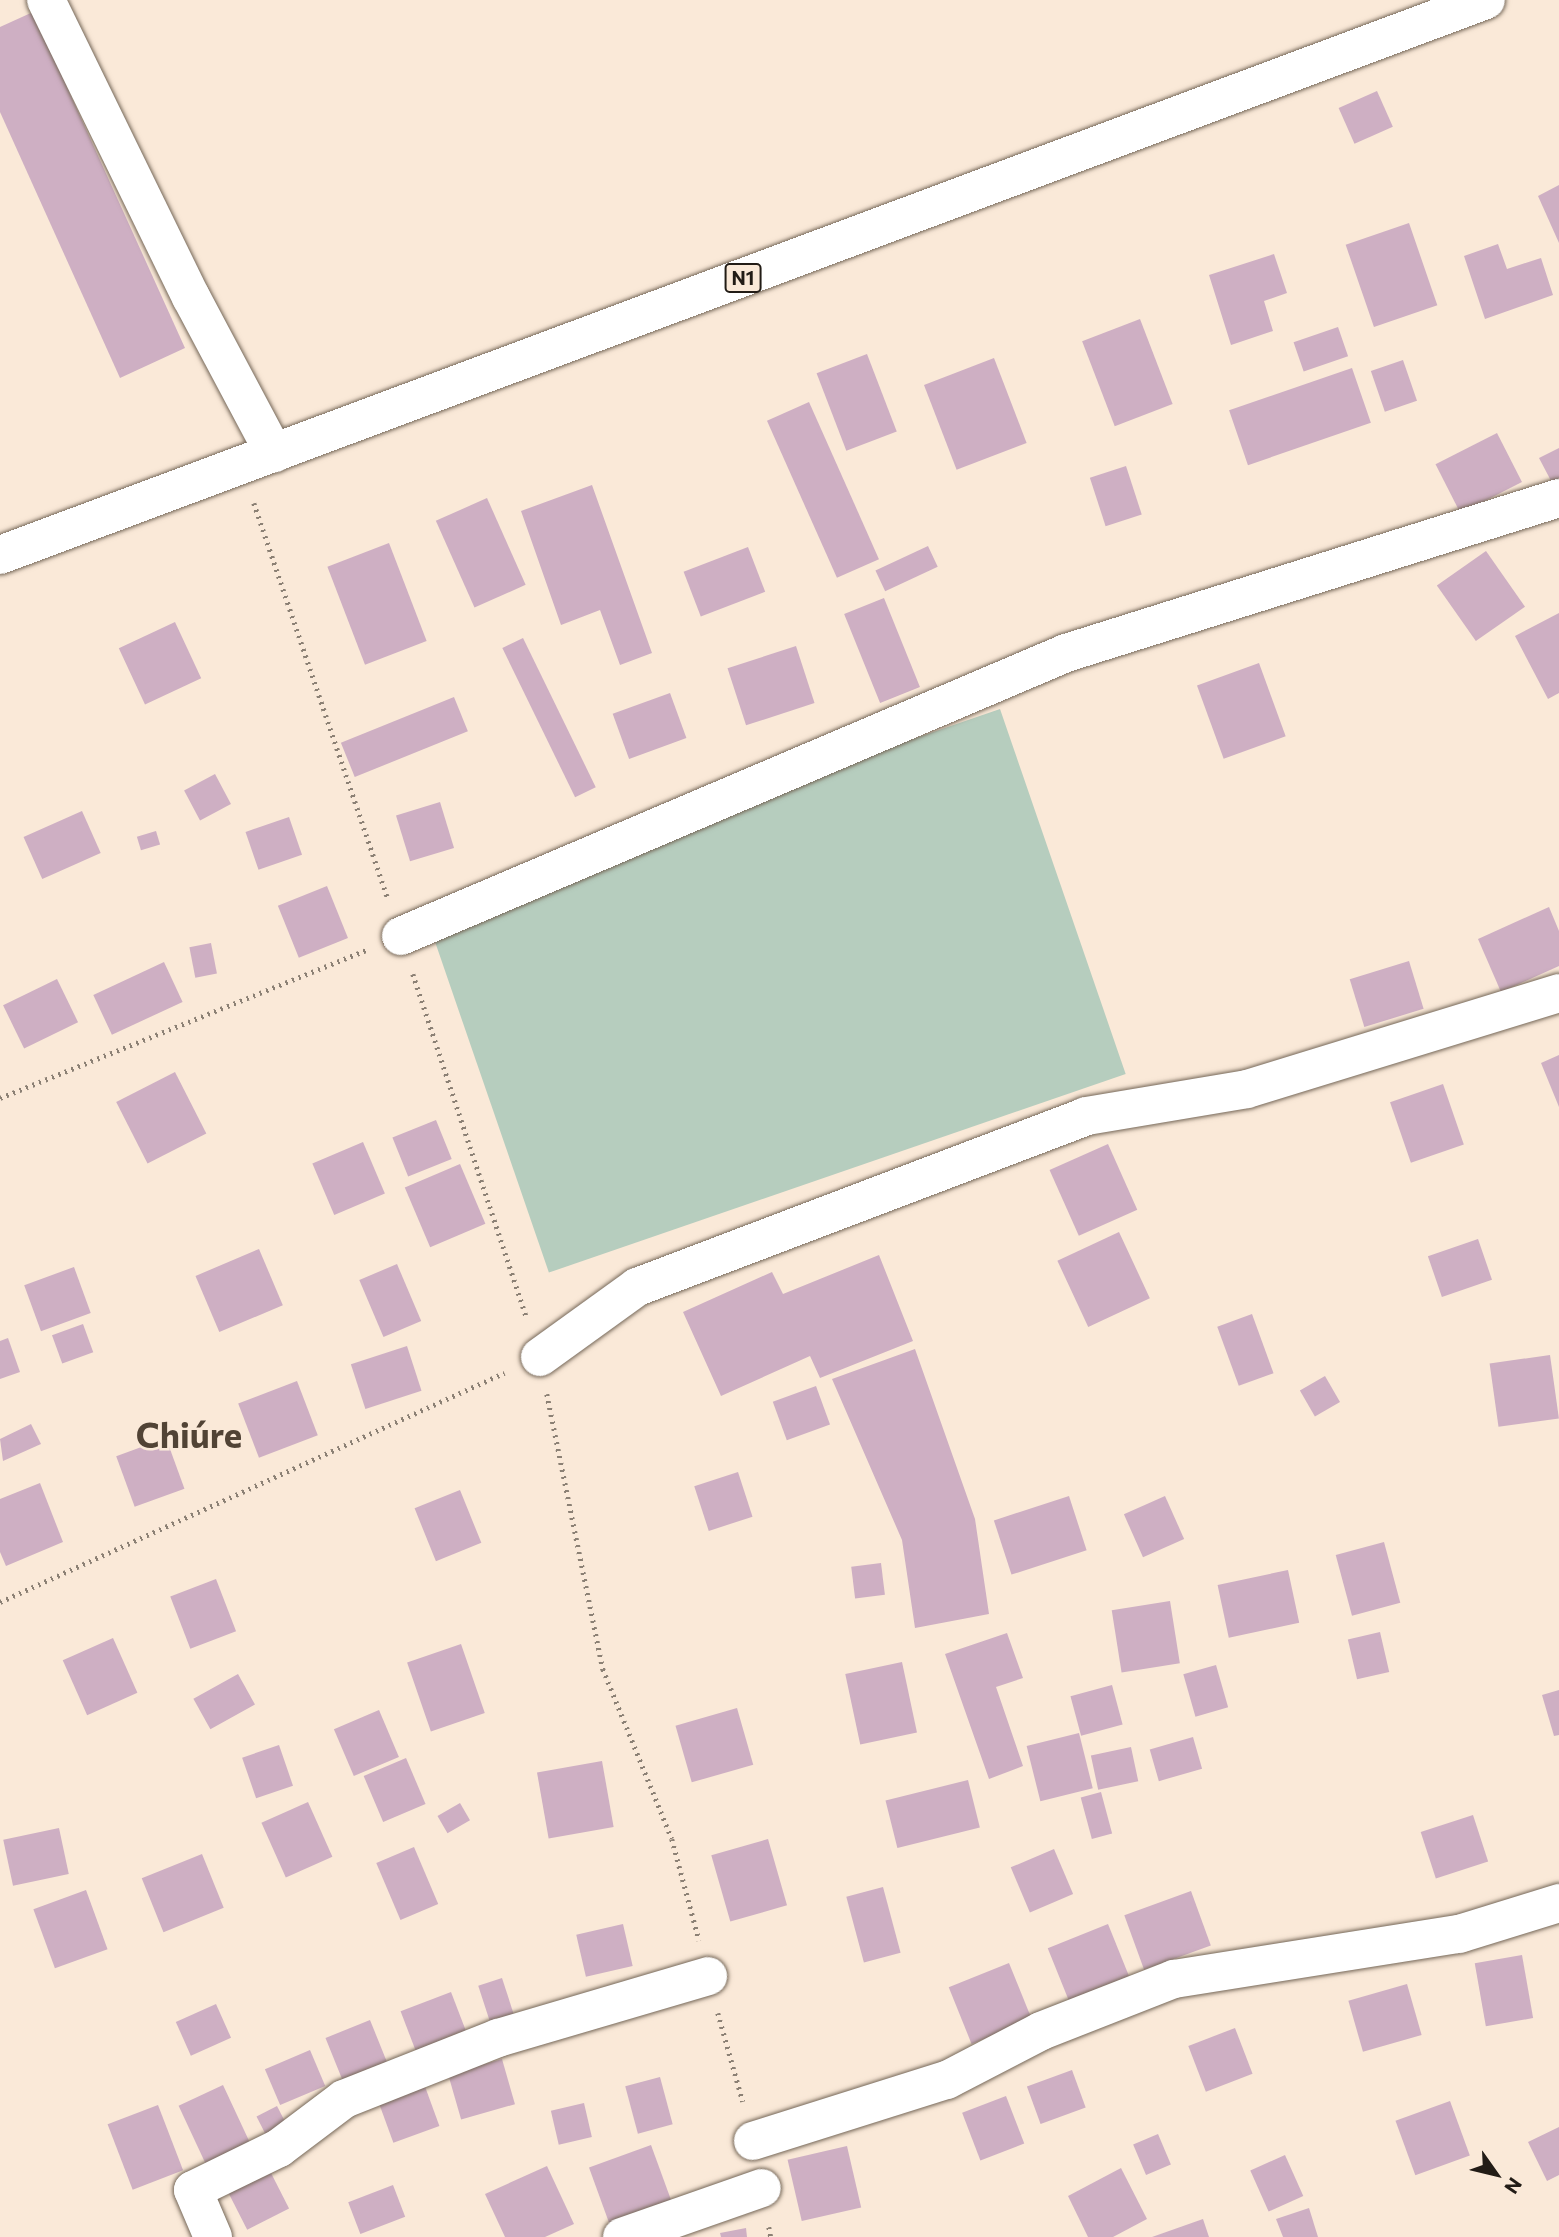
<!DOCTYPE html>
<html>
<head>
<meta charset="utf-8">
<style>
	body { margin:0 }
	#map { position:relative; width:1559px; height:2237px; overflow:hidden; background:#fae9d8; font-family:Commissioner,sans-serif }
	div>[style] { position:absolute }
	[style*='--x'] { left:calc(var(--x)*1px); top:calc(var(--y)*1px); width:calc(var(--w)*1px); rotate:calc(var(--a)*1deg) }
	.green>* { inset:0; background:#b6cdbe; transform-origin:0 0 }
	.building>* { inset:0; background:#ceafc3; transform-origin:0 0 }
	.path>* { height:4.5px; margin-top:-2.25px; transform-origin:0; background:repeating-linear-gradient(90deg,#8b8074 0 2px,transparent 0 7px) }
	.roads { filter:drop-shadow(0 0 2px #756758) drop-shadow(0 0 2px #756758) }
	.minor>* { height:38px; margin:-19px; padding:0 19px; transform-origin:19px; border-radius:19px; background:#fff }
	.highway>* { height:38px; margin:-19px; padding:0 19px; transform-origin:19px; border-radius:19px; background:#fff }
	span { translate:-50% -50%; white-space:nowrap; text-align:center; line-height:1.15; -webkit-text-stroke:5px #fae9d8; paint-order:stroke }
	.shield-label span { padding:2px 5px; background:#fae9d8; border:2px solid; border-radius:5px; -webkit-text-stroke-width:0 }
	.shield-label { font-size:19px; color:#221c16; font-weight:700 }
	.town-label { font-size:35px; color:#514335; font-weight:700 }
	.north { position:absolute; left:1461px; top:2139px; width:70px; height:70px; -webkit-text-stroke:5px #fae9d8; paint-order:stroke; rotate:124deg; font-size:19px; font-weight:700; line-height:28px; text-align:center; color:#221c16 }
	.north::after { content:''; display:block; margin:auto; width:24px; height:32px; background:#221c16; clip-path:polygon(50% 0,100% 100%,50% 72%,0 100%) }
</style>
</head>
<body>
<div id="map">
	<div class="green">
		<div style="left:1000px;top:709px;width:386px;height:610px;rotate:71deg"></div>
	</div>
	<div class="building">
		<div style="clip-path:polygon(33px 12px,185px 348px,120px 378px,0 112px,0 27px)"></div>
		<div style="left:1377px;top:91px;width:39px;height:42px;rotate:66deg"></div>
		<div style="clip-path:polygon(1559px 185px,1559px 243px,1538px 196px)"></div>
		<div style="left:1409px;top:223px;width:87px;height:67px;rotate:71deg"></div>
		<div style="clip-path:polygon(1498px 244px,1507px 269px,1541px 258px,1553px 295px,1485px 319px,1464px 256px)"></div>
		<div style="clip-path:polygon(1274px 254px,1287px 293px,1264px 301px,1273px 331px,1231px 345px,1209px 275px)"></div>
		<div style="left:1140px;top:319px;width:91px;height:62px;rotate:69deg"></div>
		<div style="left:1338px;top:327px;width:31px;height:47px;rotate:71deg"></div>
		<div style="left:867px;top:354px;width:83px;height:54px;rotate:69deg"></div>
		<div style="left:994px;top:358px;width:91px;height:75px;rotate:69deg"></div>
		<div style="left:1403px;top:360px;width:43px;height:34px;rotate:71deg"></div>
		<div style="left:1352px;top:368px;width:58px;height:130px;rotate:71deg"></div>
		<div style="left:809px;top:402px;width:172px;height:46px;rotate:66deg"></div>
		<div style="left:1497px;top:433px;width:55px;height:69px;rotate:63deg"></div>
		<div style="clip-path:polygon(1559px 448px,1559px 496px,1539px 458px)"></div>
		<div style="left:1126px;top:466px;width:51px;height:38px;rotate:72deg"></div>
		<div style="clip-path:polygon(592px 485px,652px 653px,620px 665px,600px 610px,561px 625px,521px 511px)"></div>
		<div style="left:487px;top:498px;width:95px;height:56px;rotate:66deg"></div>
		<div style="left:389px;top:543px;width:105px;height:66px;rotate:69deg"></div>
		<div style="left:928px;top:546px;width:23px;height:58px;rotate:65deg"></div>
		<div style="left:748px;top:547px;width:48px;height:69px;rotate:69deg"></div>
		<div style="left:1486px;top:551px;width:68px;height:60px;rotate:55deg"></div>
		<div style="left:884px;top:598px;width:96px;height:43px;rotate:68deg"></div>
		<div style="clip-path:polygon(1559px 613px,1559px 693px,1548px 699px,1515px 636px)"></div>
		<div style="left:175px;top:622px;width:62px;height:62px;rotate:65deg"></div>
		<div style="left:523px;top:638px;width:166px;height:23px;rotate:64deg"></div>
		<div style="left:796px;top:646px;width:60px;height:72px;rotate:72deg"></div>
		<div style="left:1259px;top:663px;width:78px;height:66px;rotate:70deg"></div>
		<div style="left:670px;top:693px;width:48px;height:61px;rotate:70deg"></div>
		<div style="left:454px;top:697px;width:37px;height:122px;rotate:68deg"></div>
		<div style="left:215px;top:774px;width:34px;height:35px;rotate:62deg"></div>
		<div style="left:440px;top:802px;width:48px;height:46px;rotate:73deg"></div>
		<div style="left:82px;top:811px;width:46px;height:64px;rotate:66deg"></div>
		<div style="left:289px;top:817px;width:40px;height:46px;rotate:71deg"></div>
		<div style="left:156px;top:831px;width:14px;height:20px;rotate:73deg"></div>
		<div style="left:327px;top:886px;width:56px;height:53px;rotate:68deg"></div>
		<div style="clip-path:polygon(1549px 907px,1559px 931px,1559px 966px,1501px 992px,1478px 939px)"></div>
		<div style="left:211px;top:943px;width:31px;height:22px;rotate:79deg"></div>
		<div style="left:1409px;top:961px;width:50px;height:62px;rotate:73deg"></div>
		<div style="left:164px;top:962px;width:44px;height:78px;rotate:65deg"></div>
		<div style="left:57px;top:979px;width:48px;height:60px;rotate:64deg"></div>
		<div style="clip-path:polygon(1559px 1055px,1559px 1107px,1541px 1063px)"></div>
		<div style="left:175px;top:1072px;width:69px;height:66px;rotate:63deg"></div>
		<div style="left:1443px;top:1084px;width:64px;height:56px;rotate:71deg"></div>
		<div style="left:436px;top:1120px;width:42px;height:47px;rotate:68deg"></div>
		<div style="left:363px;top:1142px;width:56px;height:55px;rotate:67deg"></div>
		<div style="left:1108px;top:1144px;width:72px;height:64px;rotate:66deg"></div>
		<div style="left:460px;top:1164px;width:65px;height:60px;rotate:67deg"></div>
		<div style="left:1119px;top:1232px;width:73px;height:68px;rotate:65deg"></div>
		<div style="left:1478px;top:1239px;width:43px;height:53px;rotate:71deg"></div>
		<div style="left:259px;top:1249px;width:61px;height:69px;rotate:67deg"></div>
		<div style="clip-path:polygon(879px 1255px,913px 1341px,820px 1378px,810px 1356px,721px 1396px,683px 1312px,772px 1272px,783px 1294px)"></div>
		<div style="left:397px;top:1264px;width:62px;height:41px;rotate:67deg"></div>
		<div style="left:74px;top:1267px;width:49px;height:53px;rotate:70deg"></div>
		<div style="left:1252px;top:1314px;width:63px;height:37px;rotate:70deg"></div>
		<div style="left:83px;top:1324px;width:30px;height:33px;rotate:70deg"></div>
		<div style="clip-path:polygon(8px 1338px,20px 1372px,0 1379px,0 1341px)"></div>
		<div style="left:407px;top:1346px;width:47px;height:59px;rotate:72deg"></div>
		<div style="clip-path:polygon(915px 1349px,975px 1519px,989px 1614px,915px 1628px,902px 1540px,832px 1379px)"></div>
		<div style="left:1550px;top:1355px;width:64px;height:61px;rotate:82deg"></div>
		<div style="left:1325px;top:1376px;width:30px;height:29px;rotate:60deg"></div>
		<div style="left:297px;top:1381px;width:58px;height:63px;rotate:69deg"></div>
		<div style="left:816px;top:1386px;width:41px;height:46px;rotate:70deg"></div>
		<div style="clip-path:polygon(31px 1424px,41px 1444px,3px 1461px,0 1439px)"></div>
		<div style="left:166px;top:1438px;width:54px;height:53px;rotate:70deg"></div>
		<div style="left:738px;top:1472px;width:47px;height:46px;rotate:72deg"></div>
		<div style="clip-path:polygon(40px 1483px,63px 1542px,6px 1566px,0 1552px,0 1499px)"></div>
		<div style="left:460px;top:1490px;width:57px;height:49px;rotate:68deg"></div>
		<div style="left:1069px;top:1496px;width:57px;height:79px;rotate:72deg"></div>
		<div style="left:1165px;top:1496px;width:47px;height:45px;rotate:66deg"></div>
		<div style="left:1384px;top:1542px;width:63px;height:50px;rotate:75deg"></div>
		<div style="left:881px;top:1563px;width:32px;height:30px;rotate:83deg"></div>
		<div style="left:1288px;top:1570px;width:54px;height:72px;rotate:78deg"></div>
		<div style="left:216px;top:1579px;width:56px;height:49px;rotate:69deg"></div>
		<div style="left:1170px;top:1601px;width:63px;height:59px;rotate:81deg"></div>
		<div style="left:1380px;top:1632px;width:41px;height:33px;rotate:77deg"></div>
		<div style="clip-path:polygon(1007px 1633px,1023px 1678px,996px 1687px,1023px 1766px,989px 1779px,945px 1654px)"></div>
		<div style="left:113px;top:1638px;width:60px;height:55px;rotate:66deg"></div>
		<div style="left:461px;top:1644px;width:73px;height:57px;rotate:71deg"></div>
		<div style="left:902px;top:1662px;width:72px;height:58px;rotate:78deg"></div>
		<div style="left:1216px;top:1665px;width:44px;height:34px;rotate:74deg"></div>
		<div style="left:238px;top:1674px;width:35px;height:51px;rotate:61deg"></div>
		<div style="left:1112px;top:1685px;width:41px;height:43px;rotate:75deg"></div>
		<div style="clip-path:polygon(1559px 1690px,1559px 1735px,1554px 1736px,1542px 1695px)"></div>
		<div style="left:737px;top:1708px;width:59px;height:64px;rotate:74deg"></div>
		<div style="left:379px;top:1710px;width:51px;height:49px;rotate:67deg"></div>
		<div style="left:1079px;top:1733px;width:57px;height:54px;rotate:76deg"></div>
		<div style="left:1193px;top:1737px;width:33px;height:45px;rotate:74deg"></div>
		<div style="left:279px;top:1745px;width:43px;height:39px;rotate:71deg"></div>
		<div style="left:1131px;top:1747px;width:35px;height:41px;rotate:78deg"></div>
		<div style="left:406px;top:1758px;width:50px;height:46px;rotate:67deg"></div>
		<div style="left:602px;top:1761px;width:67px;height:66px;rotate:80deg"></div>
		<div style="left:968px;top:1780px;width:49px;height:85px;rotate:76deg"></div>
		<div style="left:1101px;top:1792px;width:43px;height:21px;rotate:75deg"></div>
		<div style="left:308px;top:1802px;width:60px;height:51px;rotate:66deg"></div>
		<div style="left:460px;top:1803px;width:20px;height:26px;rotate:60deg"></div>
		<div style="left:1473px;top:1815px;width:49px;height:55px;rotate:72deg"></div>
		<div style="left:59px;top:1828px;width:47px;height:57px;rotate:78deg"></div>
		<div style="left:768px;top:1839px;width:69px;height:59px;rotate:74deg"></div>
		<div style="left:414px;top:1847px;width:62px;height:41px;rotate:67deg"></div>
		<div style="left:1054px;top:1849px;width:49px;height:47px;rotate:67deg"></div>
		<div style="left:202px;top:1854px;width:58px;height:65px;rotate:68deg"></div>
		<div style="left:883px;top:1887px;width:68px;height:38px;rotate:75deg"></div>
		<div style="left:86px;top:1890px;width:63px;height:56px;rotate:70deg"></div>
		<div style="left:1191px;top:1891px;width:58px;height:71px;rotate:70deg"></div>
		<div style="left:623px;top:1924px;width:43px;height:48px;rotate:77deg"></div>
		<div style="left:1108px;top:1924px;width:56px;height:65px;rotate:68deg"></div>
		<div style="left:1522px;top:1955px;width:64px;height:48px;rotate:80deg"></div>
		<div style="left:1009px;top:1963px;width:61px;height:65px;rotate:68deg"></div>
		<div style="left:502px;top:1978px;width:38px;height:25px;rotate:72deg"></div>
		<div style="left:1407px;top:1984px;width:53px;height:61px;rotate:74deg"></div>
		<div style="left:451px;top:1992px;width:47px;height:54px;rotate:69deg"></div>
		<div style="left:216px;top:2004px;width:37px;height:44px;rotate:66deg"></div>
		<div style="left:370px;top:2020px;width:45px;height:48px;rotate:68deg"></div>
		<div style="left:1235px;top:2028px;width:49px;height:50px;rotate:69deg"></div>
		<div style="left:310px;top:2050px;width:39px;height:49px;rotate:67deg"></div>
		<div style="left:502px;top:2059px;width:47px;height:56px;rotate:74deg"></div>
		<div style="left:1072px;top:2070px;width:40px;height:48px;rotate:70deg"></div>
		<div style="left:660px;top:2077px;width:49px;height:36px;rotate:75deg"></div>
		<div style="left:423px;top:2081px;width:48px;height:49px;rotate:70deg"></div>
		<div style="left:223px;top:2085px;width:64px;height:49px;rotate:65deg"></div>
		<div style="left:1006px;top:2096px;width:51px;height:47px;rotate:69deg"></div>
		<div style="left:1450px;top:2101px;width:58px;height:58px;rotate:70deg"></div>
		<div style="left:584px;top:2103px;width:35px;height:34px;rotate:77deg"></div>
		<div style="left:158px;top:2105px;width:70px;height:54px;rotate:69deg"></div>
		<div style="left:277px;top:2106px;width:29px;height:23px;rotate:63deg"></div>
		<div style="clip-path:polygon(1559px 2127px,1559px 2175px,1547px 2181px,1528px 2142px)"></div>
		<div style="left:1158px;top:2134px;width:33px;height:27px;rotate:67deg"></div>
		<div style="left:651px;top:2145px;width:65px;height:66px;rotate:70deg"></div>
		<div style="left:847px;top:2146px;width:63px;height:61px;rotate:77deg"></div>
		<div style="left:1285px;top:2155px;width:45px;height:38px;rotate:66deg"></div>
		<div style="clip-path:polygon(547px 2166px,574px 2224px,545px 2237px,505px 2237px,485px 2194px)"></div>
		<div style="clip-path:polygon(1121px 2168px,1147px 2219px,1113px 2237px,1088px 2237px,1068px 2196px)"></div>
		<div style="left:270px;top:2171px;width:42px;height:47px;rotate:63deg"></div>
		<div style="left:393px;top:2185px;width:34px;height:48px;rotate:69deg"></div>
		<div style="clip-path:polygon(1309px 2208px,1318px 2237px,1283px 2237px,1276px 2219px)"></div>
		<div style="clip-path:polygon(1203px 2219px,1209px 2237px,1152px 2237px)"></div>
		<div style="clip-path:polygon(746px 2228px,747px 2237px,721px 2237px,720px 2233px)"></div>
	</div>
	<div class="path">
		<div style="--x:254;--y:503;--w:418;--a:71.3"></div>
		<div style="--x:413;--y:974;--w:362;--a:71.7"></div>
		<div style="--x:0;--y:1098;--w:396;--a:-22"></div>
		<div style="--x:547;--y:1394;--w:281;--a:78.5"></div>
		<div style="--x:603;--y:1669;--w:183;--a:67.9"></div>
		<div style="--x:672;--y:1839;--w:105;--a:75"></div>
		<div style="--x:0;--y:1602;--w:554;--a:-24.44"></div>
		<div style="--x:718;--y:2013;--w:92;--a:74.3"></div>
		<div style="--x:769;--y:2227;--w:10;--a:79"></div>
	</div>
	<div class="roads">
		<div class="minor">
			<div style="--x:46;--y:0;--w:331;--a:64"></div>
			<div style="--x:191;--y:297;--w:177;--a:62"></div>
			<div style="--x:401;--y:936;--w:723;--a:-23.05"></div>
			<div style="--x:1066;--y:653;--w:517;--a:-17.45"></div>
			<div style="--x:540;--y:1357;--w:120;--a:-35.8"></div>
			<div style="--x:637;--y:1287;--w:480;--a:-20.8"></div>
			<div style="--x:1086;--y:1116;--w:163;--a:-9.5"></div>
			<div style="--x:1247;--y:1089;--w:326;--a:-17.1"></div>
			<div style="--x:753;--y:2141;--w:203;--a:-17.5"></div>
			<div style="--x:947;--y:2080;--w:106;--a:-27.5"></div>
			<div style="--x:1041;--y:2031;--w:143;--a:-21.4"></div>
			<div style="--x:1174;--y:1979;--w:289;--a:-9"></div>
			<div style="--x:1459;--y:1934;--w:105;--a:-17.2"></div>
			<div style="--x:213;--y:2237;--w:51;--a:-113.1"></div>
			<div style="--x:193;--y:2190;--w:96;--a:-26"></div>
			<div style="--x:279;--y:2148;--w:81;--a:-37"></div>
			<div style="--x:344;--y:2099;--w:166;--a:-21.6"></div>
			<div style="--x:498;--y:2038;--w:219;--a:-16.4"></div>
			<div style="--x:622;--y:2237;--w:148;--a:-19.3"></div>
		</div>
		<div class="highway">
			<div style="--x:0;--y:555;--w:1586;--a:-20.48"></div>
		</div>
	</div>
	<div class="shield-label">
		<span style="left:743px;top:278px">N1</span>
	</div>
	<div class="town-label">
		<span style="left:189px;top:1434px">Chiúre</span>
	</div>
	<div class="north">N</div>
</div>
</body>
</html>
